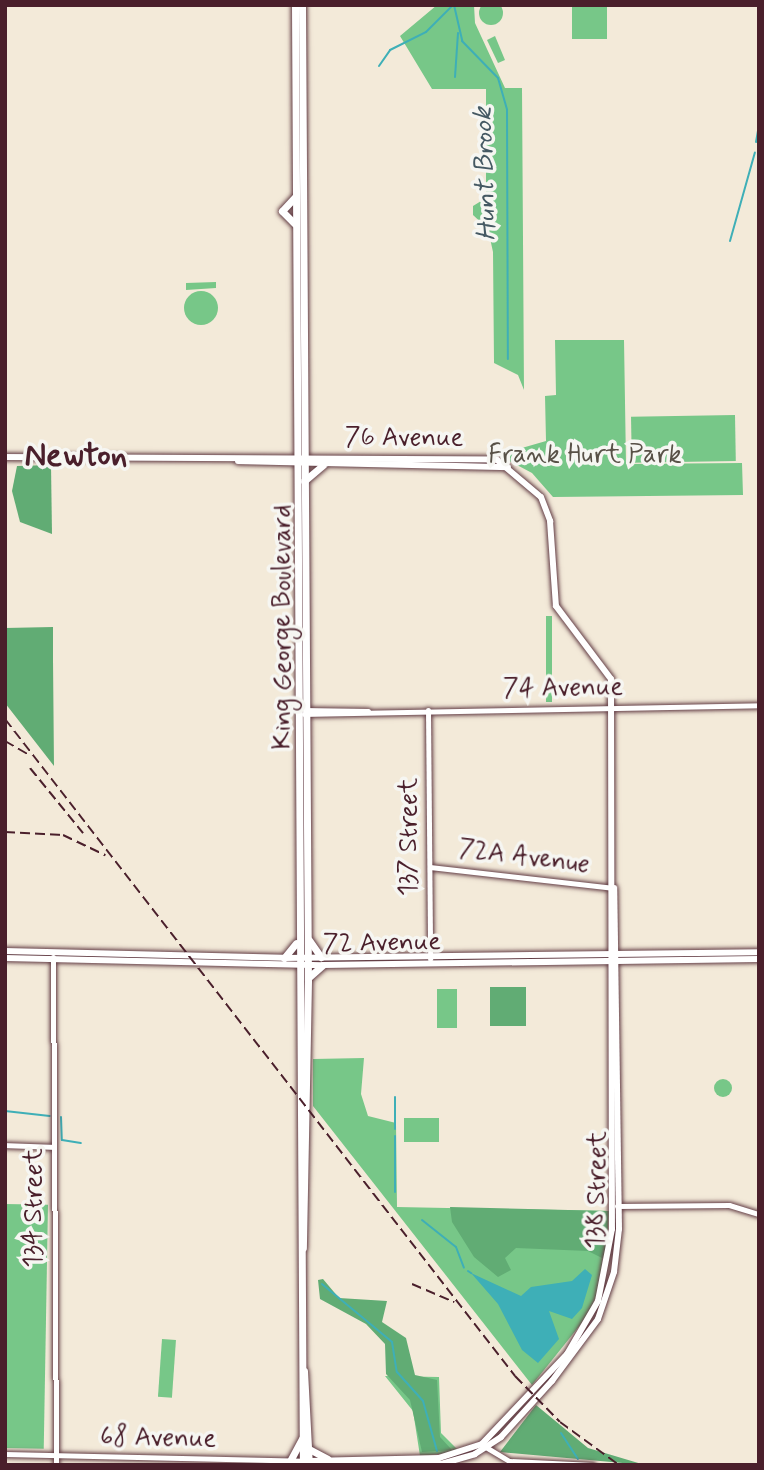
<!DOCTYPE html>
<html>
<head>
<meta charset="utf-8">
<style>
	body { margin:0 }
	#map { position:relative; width:764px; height:1470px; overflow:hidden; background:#f3ead9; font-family:Mynerve,sans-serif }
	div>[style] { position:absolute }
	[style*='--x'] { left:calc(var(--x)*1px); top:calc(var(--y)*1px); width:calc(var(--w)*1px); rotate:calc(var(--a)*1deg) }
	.green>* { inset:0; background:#77c788; transform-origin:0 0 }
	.round { border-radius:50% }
	.forest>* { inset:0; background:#61ac74; transform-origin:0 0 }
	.water>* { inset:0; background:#3eafb7 }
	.stream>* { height:2px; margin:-1px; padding:0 1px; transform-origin:1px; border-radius:1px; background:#3eafb7 }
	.roads { filter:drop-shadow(0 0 2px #633d45) drop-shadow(0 0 2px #633d45) }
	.tertiary>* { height:5px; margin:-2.5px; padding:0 2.5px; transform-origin:2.5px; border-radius:2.5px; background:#fff }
	.secondary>* { height:6px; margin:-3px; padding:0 3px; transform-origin:3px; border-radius:3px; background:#fff }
	.primary>* { height:7px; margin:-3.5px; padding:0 3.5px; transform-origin:3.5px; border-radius:3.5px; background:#fff }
	.rail>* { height:2px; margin-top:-1px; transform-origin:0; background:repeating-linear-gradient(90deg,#4a1f2b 0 10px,transparent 0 15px) }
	span { translate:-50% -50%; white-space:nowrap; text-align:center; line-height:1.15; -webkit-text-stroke:7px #f6f6f2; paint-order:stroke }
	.street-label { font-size:26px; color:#4a1f2b }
	.park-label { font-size:26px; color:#585147 }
	.water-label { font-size:28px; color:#455963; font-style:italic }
	.district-label { font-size:33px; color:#4a1f2b; font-weight:700 }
	.frame { position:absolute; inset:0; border:7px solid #4a1f2b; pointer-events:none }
</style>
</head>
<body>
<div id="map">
	<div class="green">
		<div class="round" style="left:479px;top:1px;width:24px;height:24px"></div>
		<div style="clip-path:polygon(437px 5px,474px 5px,475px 23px,505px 88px,522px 88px,524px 390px,518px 375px,494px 363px,493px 252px,488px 229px,473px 215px,473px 206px,486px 198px,486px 89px,432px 89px,400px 36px)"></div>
		<div style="left:572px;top:5px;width:35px;height:34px"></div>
		<div style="clip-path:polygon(495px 36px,505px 60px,498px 63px,487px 40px)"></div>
		<div style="clip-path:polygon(216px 282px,216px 288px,186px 290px,186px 283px)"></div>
		<div class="round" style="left:184px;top:291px;width:34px;height:34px"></div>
		<div style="clip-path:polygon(555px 340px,624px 340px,626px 464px,742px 463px,743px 495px,553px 497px,532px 473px,498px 455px,546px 441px,545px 396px,556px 395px)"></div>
		<div style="left:735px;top:415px;width:46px;height:104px;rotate:89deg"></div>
		<div style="left:546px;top:616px;width:6px;height:86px"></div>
		<div style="left:437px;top:989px;width:20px;height:39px"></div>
		<div style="clip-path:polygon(364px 1058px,361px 1094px,368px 1116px,396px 1123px,397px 1207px,609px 1211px,599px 1288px,589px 1314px,532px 1385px,313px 1106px,313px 1059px)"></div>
		<div class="round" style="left:714px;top:1079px;width:18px;height:18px"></div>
		<div style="left:404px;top:1118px;width:35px;height:24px"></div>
		<div style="left:5px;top:1204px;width:43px;height:244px;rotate:1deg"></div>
		<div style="left:162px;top:1339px;width:14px;height:58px;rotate:4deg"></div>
		<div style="clip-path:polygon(385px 1376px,439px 1377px,441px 1433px,460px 1452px,420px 1456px,413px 1411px)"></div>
	</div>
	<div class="forest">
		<div style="clip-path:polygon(51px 465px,52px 534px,20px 522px,12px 491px,17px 466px)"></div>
		<div style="clip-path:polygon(53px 627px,53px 659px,54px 766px,5px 703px,5px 628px)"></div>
		<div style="left:490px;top:987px;width:36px;height:39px"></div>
		<div style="clip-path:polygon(450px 1207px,609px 1211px,606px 1260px,588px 1251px,516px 1248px,505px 1258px,511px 1270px,498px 1277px,474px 1257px,452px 1222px)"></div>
		<div style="clip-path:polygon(323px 1279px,339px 1298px,387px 1301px,382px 1322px,406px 1338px,415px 1375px,437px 1380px,440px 1437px,452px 1450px,422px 1452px,410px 1400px,386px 1374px,385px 1344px,366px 1324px,320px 1299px,318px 1280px)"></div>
		<div style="clip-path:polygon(536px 1405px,588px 1448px,645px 1465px,500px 1452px)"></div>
	</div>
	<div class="water">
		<div style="clip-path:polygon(585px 1269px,592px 1275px,582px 1308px,572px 1319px,549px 1311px,559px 1339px,538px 1363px,522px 1350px,498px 1304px,471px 1273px,521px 1296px,531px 1287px,572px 1281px)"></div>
	</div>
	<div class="stream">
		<div style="--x:454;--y:5;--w:37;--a:77"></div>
		<div style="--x:462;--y:41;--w:52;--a:45.8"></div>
		<div style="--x:498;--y:78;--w:33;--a:74"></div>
		<div style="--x:507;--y:110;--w:249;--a:89.8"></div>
		<div style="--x:379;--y:66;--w:19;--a:-55"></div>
		<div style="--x:390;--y:50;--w:40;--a:-26.6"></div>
		<div style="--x:426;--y:32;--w:38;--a:-45"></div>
		<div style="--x:455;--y:77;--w:44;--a:-86.1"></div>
		<div style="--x:756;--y:142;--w:17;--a:-80"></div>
		<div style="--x:730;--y:241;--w:92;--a:-74.3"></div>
		<div style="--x:395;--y:1097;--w:32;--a:90"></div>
		<div style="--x:5;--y:1111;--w:45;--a:6.3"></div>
		<div style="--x:61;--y:1117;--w:23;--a:88"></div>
		<div style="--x:62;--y:1140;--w:19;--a:9"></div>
		<div style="--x:395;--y:1136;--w:56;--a:90"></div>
		<div style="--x:422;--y:1220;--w:43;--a:38.5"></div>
		<div style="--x:456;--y:1247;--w:22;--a:69"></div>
		<div style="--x:468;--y:1271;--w:4;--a:34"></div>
		<div style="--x:322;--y:1284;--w:91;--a:39.6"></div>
		<div style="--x:392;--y:1342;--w:30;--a:81"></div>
		<div style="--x:397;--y:1372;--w:39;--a:48"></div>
		<div style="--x:423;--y:1401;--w:52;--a:74.4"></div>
		<div style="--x:561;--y:1433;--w:31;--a:57"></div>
	</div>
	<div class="roads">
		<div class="tertiary">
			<div style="--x:305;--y:710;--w:63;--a:0.9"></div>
			<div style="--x:428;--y:710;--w:249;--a:89.5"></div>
			<div style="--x:304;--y:714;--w:455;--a:-1.1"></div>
			<div style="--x:430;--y:867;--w:185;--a:6.5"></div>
			<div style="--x:53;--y:957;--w:508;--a:89.66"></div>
			<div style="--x:5;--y:1145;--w:49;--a:2.3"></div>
			<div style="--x:617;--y:1206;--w:112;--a:-0.5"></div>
			<div style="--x:729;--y:1205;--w:31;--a:17"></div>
			<div style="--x:484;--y:1446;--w:29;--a:31"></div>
			<div style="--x:509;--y:1461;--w:84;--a:2.7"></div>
			<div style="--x:5;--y:1454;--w:298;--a:1.3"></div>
		</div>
		<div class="secondary">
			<div style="--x:5;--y:457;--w:492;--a:0.3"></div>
			<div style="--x:497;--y:460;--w:57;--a:40.1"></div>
			<div style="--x:541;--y:497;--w:26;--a:69"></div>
			<div style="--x:550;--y:521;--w:85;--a:86"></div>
			<div style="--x:556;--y:606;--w:91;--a:53"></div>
			<div style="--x:611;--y:679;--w:550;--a:89.9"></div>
			<div style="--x:612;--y:1229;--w:73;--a:101"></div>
			<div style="--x:598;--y:1301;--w:61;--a:120.3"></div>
			<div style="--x:567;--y:1354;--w:124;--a:133.4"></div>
			<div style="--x:482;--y:1444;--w:45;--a:162"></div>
			<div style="--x:439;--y:1458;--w:130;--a:178.7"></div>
			<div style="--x:238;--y:461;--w:270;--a:1.3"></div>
			<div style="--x:5;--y:951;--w:279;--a:1.4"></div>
			<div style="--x:284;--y:958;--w:475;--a:-0.7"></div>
			<div style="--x:5;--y:958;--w:318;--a:1.3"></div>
			<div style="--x:323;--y:965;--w:436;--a:-0.8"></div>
			<div style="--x:308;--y:1461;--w:133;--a:1.3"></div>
			<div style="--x:441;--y:1464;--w:35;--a:-16"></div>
			<div style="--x:475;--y:1454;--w:31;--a:-33"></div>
			<div style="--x:501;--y:1437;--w:76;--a:-47.7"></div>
			<div style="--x:552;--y:1381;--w:77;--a:-53.4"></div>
			<div style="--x:598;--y:1319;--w:50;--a:-71.2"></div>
			<div style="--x:614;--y:1272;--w:43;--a:-83.4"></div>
			<div style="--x:619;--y:1229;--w:341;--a:-90.8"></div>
		</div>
		<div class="primary">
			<div style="--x:295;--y:5;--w:1460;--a:89.69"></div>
			<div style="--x:302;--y:5;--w:976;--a:89.65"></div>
			<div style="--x:308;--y:981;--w:267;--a:91.1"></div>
			<div style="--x:295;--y:197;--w:19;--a:133"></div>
			<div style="--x:282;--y:211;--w:18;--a:45"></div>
			<div style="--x:304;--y:481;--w:25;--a:-40"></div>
			<div style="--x:309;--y:940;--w:21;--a:55"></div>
			<div style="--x:284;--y:958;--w:19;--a:-51"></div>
			<div style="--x:309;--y:977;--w:18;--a:-41"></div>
			<div style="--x:304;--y:1371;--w:94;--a:87"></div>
			<div style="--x:309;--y:1449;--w:21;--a:28"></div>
			<div style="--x:290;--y:1461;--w:26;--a:-62"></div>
		</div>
	</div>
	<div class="rail">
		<div style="--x:5;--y:719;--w:832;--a:52.18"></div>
		<div style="--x:515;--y:1376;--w:64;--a:45.6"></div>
		<div style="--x:560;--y:1422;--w:73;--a:36.1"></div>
		<div style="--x:5;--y:741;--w:28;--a:30"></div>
		<div style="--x:30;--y:768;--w:84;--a:50.8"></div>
		<div style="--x:5;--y:832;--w:58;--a:3"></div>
		<div style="--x:63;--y:835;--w:47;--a:25.5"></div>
		<div style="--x:412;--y:1284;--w:46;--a:23.2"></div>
	</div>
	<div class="street-label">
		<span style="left:404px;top:439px">76 Avenue</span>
		<span style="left:284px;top:627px;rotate:-90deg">King George Boulevard</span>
		<span style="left:563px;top:689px;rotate:-1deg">74 Avenue</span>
		<span style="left:410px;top:837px;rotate:-90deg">137 Street</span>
		<span style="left:524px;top:858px;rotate:7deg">72A Avenue</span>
		<span style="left:382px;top:944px;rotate:-1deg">72 Avenue</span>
		<span style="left:598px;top:1190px;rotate:-89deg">138 Street</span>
		<span style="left:35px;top:1208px;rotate:-90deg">134 Street</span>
		<span style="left:158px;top:1439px;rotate:1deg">68 Avenue</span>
	</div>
	<div class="park-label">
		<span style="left:585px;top:456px">Frank Hurt Park</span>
	</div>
	<div class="water-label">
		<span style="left:486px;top:174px;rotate:-92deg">Hunt Brook</span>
	</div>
	<div class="district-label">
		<span style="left:76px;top:457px">Newton</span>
	</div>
	<div class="frame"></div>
</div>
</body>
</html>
